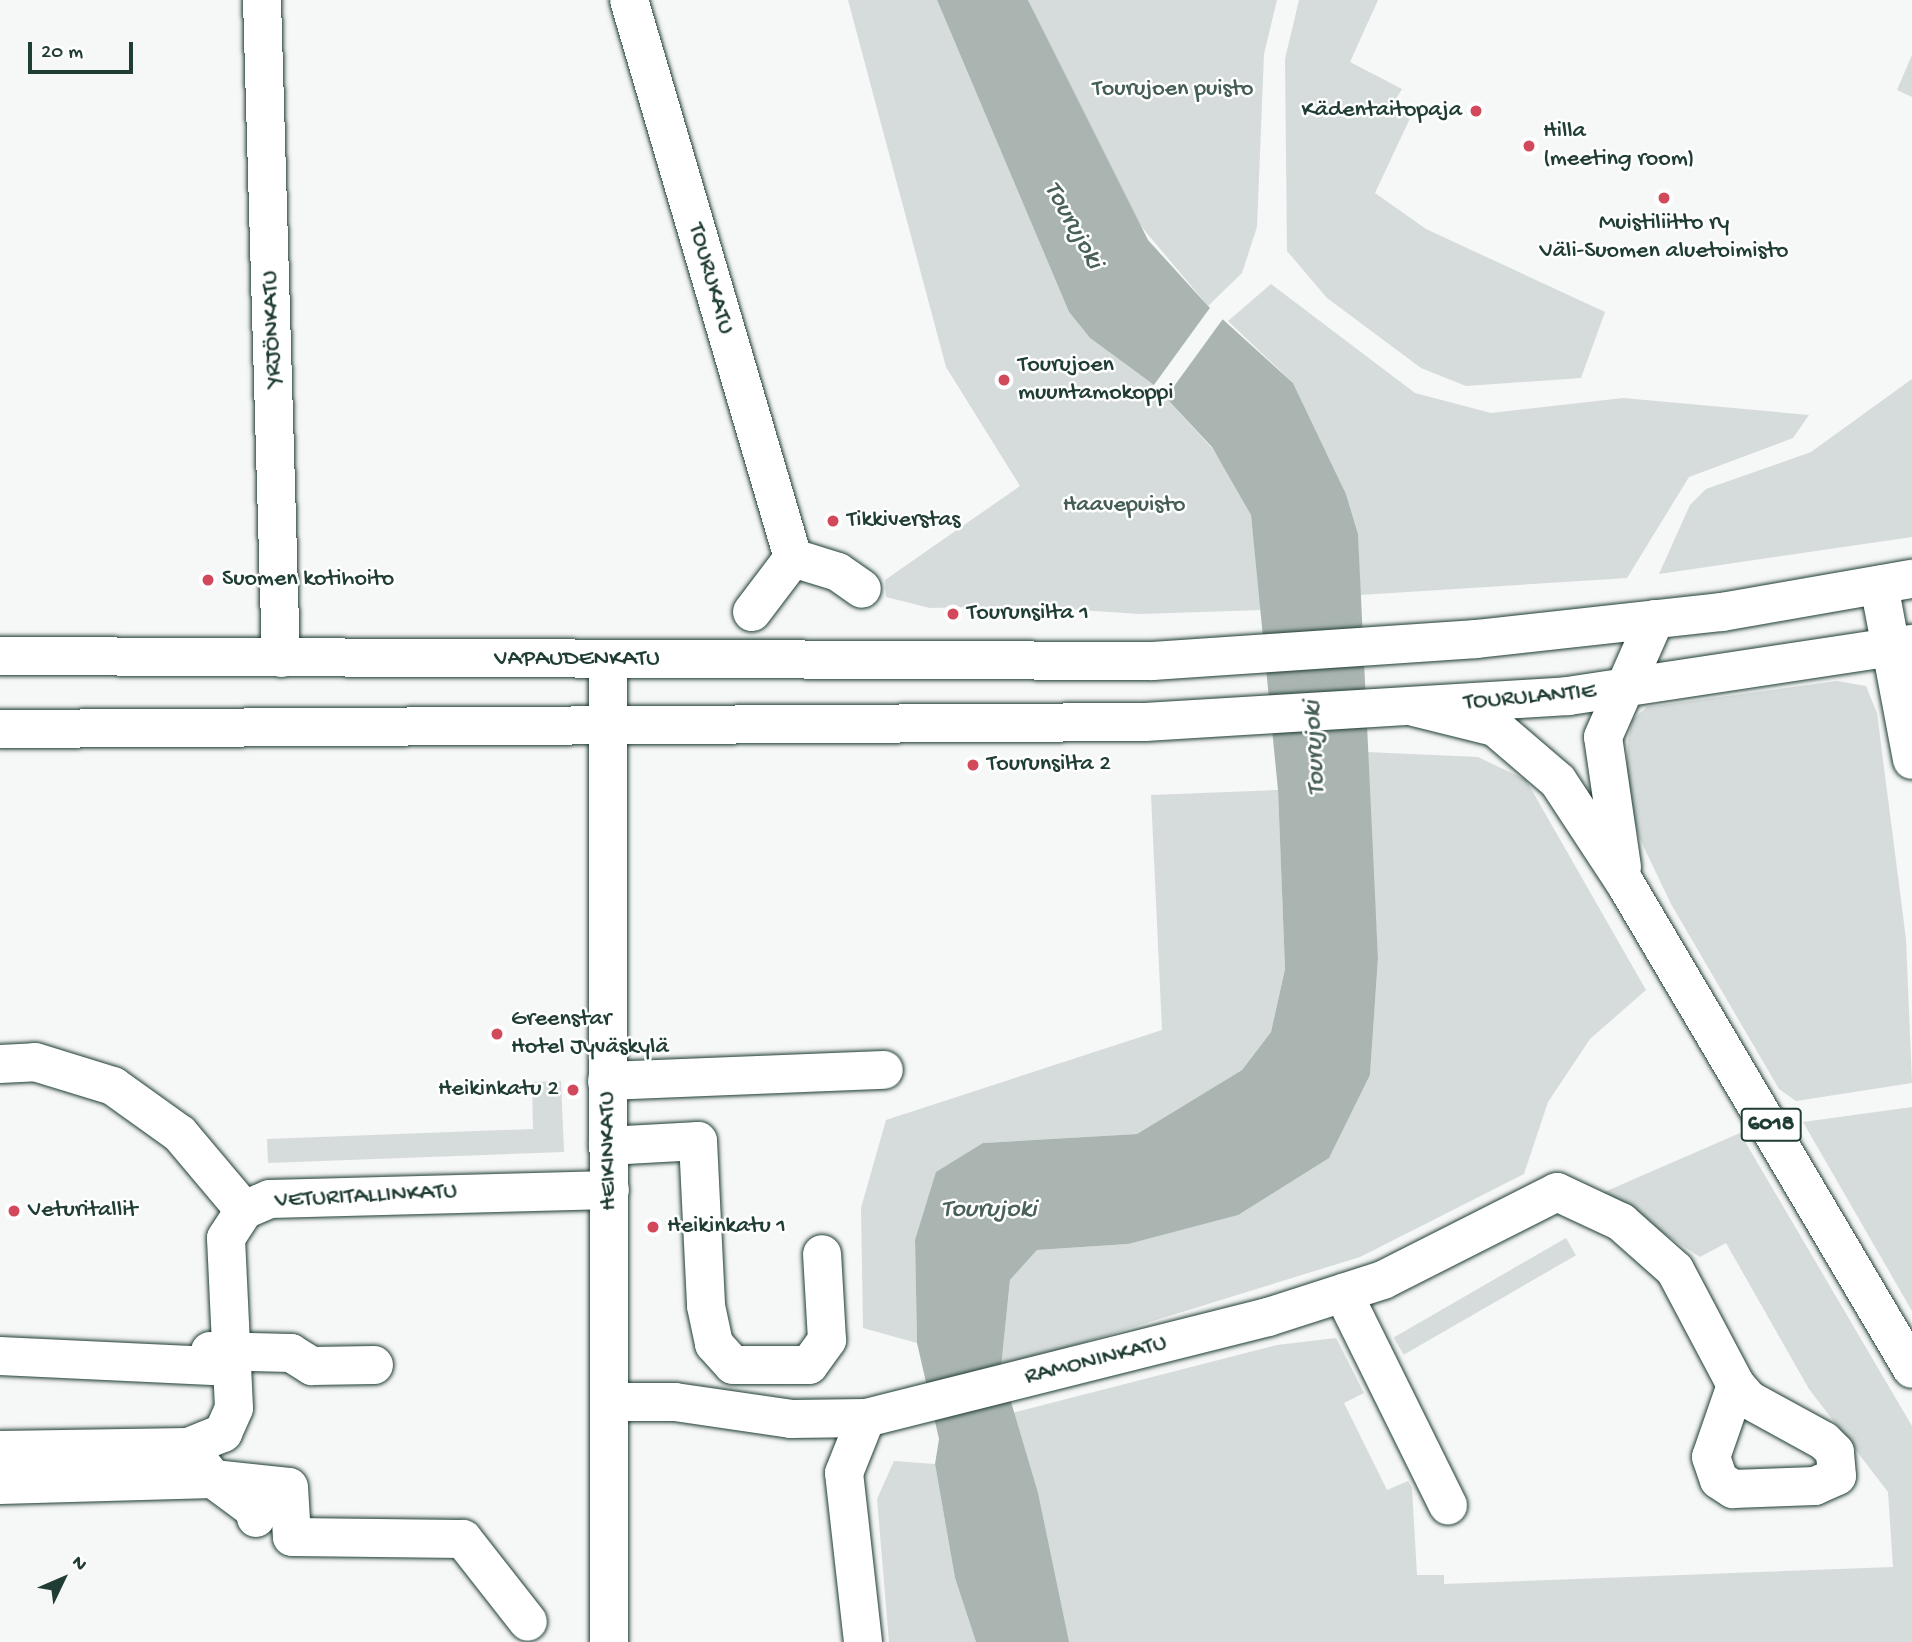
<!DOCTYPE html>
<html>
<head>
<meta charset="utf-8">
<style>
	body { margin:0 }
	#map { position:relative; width:1912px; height:1642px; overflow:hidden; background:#f6f7f7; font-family:"Gochi Hand",sans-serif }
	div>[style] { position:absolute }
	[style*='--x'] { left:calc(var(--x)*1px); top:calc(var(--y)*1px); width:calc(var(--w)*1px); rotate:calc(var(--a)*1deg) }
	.green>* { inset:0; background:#d6dcdb; transform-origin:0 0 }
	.water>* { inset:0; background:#aab5b1 }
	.pier>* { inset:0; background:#f6f7f7; transform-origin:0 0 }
	.roads { filter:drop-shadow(0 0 2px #1f3d34) drop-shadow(0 0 2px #1f3d34) }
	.minor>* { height:38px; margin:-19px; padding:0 19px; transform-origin:19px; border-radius:19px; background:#fff }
	.major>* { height:38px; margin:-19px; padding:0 19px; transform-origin:19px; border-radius:19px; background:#fff }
	.highway>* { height:38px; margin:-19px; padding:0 19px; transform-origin:19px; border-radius:19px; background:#fff }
	.dots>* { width:19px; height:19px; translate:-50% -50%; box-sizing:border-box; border:4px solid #fff; border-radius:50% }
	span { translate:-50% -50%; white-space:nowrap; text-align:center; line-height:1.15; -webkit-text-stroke:5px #fff; paint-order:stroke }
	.shield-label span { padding:2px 5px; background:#fff; border:2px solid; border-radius:5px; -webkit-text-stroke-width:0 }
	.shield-label { font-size:23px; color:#1f3d34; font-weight:700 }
	.park-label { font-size:24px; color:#445d55 }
	.poi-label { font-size:24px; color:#1f3d34 }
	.right { translate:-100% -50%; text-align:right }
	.left { translate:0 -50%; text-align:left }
	.street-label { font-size:24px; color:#1f3d34 }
	.water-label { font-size:26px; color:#49615a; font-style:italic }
	.north { position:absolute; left:28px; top:1544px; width:70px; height:70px; -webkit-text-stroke:5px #fff; paint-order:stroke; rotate:46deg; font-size:19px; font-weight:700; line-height:28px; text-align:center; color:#1f3d34 }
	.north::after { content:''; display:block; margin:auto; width:24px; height:32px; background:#1f3d34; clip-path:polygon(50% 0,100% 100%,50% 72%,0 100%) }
	.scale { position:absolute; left:28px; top:42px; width:105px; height:32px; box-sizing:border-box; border:4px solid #1f3d34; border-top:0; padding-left:9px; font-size:21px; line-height:24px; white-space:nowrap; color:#1f3d34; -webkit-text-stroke:5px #fff; paint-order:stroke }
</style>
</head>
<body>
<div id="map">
	<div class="green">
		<div style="clip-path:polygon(848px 0,937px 0,1069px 312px,1090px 338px,1154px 385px,1212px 448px,1236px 485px,1251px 515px,1261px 610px,1140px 614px,1019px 606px,930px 608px,886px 597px,885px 580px,1020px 486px,946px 367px)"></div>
		<div style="clip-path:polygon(1028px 0,1277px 0,1264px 54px,1257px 227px,1242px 273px,1208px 306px,1135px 219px)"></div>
		<div style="clip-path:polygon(1299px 0,1378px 0,1350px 62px,1402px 89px,1394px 102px,1412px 114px,1375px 193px,1426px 229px,1605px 312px,1581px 378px,1466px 386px,1421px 368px,1327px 298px,1287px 251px,1285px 59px)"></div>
		<div style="clip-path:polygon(1912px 55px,1912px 97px,1897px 90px)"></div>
		<div style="clip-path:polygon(1271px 284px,1415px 393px,1491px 413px,1623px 398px,1809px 415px,1793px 438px,1689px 477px,1627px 578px,1360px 595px,1358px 534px,1346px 494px,1293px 383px,1228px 321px)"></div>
		<div style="clip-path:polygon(1912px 379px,1912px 537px,1659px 574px,1690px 505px,1706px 489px,1811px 452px)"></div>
		<div style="clip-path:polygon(1837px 681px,1866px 686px,1877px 713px,1906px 939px,1912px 1083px,1796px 1101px,1779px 1089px,1671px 904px,1639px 837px,1626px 786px,1628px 740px,1632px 720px,1647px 707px)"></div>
		<div style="clip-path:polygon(1366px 752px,1478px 757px,1526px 780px,1646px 990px,1590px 1039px,1548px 1102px,1524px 1174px,1360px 1257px,1001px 1368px,1010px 1280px,1037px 1250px,1128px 1244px,1329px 1157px,1370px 1075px,1378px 958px)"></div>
		<div style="clip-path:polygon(1278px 790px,1285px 969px,1271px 1032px,1242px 1070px,1137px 1134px,983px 1143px,915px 1240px,917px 1343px,863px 1328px,861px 1208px,886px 1120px,1162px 1030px,1151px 795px)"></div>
		<div style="clip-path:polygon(561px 1081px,564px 1152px,268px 1163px,267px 1139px,533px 1129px,532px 1082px)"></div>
		<div style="clip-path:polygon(1912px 1107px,1912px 1311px,1803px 1122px)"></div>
		<div style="clip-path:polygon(1740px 1133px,1912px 1426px,1912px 1642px,1067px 1642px,1012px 1413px,1277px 1345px,1336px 1338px,1364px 1393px,1344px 1403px,1387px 1490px,1408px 1481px,1412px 1488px,1417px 1575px,1444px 1575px,1444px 1584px,1893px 1567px,1888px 1492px,1809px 1389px,1726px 1243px,1700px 1257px,1602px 1193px)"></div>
		<div style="left:1566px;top:1238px;width:20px;height:199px;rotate:60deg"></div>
		<div style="clip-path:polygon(894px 1461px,935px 1464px,955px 1578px,976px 1642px,889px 1642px,877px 1499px)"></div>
	</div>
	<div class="water">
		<div style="clip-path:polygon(937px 0,1028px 0,1148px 240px,1208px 306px,1293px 383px,1346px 494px,1358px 534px,1378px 958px,1370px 1075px,1329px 1158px,1238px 1215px,1128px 1244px,1037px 1250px,1010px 1280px,1001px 1368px,1038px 1493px,1069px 1642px,976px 1642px,955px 1578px,935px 1464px,939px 1439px,917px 1343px,915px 1240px,936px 1172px,983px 1143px,1137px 1134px,1242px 1070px,1271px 1032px,1285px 969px,1278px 790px,1251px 515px,1212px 447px,1154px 385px,1090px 338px,1069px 312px)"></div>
	</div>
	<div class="pier">
		<div style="left:1212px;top:305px;width:17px;height:105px;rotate:36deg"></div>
	</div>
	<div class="roads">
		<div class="minor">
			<div style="--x:262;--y:0;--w:658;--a:88.35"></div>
			<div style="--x:629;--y:0;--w:582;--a:73.62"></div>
			<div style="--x:793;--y:558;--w:47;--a:17.3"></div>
			<div style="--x:838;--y:572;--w:29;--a:35"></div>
			<div style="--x:752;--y:612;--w:68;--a:-52.8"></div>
			<div style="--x:608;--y:660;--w:982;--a:89.94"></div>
			<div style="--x:0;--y:1064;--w:35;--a:-3"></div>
			<div style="--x:35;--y:1062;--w:82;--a:17.1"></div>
			<div style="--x:113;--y:1086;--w:82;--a:35.6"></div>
			<div style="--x:180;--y:1134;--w:99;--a:49.9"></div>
			<div style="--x:607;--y:1081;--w:277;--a:-2.3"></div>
			<div style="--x:608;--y:1146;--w:90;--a:-3.2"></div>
			<div style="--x:698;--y:1141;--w:165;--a:87.2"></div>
			<div style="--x:706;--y:1306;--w:39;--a:78"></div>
			<div style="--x:714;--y:1344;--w:28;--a:48"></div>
			<div style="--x:733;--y:1365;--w:76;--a:0"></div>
			<div style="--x:809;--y:1365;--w:31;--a:-54"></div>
			<div style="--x:827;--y:1340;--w:86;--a:-93.3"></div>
			<div style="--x:1343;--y:1293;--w:237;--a:63.7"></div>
			<div style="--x:210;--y:1351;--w:81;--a:1.4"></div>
			<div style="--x:291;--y:1353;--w:25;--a:32"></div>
			<div style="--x:312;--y:1366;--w:62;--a:-0.9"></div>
			<div style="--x:0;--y:1356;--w:233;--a:2.7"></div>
			<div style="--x:610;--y:1402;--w:65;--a:0"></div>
			<div style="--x:675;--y:1402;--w:117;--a:8.3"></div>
			<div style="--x:791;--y:1419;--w:75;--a:-0.8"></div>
			<div style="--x:866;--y:1418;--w:414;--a:-14.1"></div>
			<div style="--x:1268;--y:1317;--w:121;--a:-17.8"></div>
			<div style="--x:1383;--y:1280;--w:195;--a:-26.8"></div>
			<div style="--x:1557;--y:1192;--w:71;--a:25.1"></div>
			<div style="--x:1621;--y:1222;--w:72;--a:41.6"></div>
			<div style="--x:1675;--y:1270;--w:130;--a:62.1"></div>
			<div style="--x:1736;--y:1385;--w:76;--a:109.1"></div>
			<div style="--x:1711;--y:1457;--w:24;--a:71"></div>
			<div style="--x:1719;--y:1480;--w:17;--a:33"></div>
			<div style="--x:1733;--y:1489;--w:82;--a:-2.1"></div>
			<div style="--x:1815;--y:1486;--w:24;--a:-24"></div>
			<div style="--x:1837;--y:1476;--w:24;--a:-95"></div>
			<div style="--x:1835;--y:1452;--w:16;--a:-135"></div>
			<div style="--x:1824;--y:1441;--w:85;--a:-151.3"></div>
			<div style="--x:1749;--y:1400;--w:20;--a:-131"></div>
			<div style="--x:188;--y:1447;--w:41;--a:52"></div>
			<div style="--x:213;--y:1479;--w:76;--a:6"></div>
			<div style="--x:289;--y:1487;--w:50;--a:86.6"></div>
			<div style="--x:292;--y:1537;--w:171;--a:0.7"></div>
			<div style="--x:463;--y:1539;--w:105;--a:51.9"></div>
			<div style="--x:0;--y:1450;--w:188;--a:-0.9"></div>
			<div style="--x:188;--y:1447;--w:38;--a:-22"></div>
			<div style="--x:223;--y:1433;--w:27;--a:-66"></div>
			<div style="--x:234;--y:1408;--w:170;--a:-92.7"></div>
			<div style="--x:226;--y:1238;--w:33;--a:-57"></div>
			<div style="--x:244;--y:1210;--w:28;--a:-23"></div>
			<div style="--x:270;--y:1199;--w:340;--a:-1.5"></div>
			<div style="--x:0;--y:1485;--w:213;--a:-1.6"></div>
			<div style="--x:213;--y:1479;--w:52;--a:36.4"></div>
			<div style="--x:255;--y:1510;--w:8;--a:83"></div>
			<div style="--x:863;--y:1642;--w:170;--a:-96.4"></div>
			<div style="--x:844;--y:1473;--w:59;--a:-68.2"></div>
		</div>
		<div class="major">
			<div style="--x:0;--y:656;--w:1153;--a:0.25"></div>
			<div style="--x:1153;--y:661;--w:324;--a:-3.9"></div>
			<div style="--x:1476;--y:639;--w:247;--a:-6.3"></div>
			<div style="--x:1722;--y:612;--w:193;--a:-9.9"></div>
			<div style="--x:0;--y:729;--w:1145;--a:-0.35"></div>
			<div style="--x:1145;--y:722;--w:424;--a:-3.5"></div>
			<div style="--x:1568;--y:696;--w:348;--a:-8.6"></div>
		</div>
		<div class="highway">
			<div style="--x:1879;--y:585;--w:178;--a:79.3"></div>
			<div style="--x:1414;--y:707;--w:83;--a:13.9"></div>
			<div style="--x:1495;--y:727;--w:83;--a:40.6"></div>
			<div style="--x:1558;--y:781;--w:122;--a:56.7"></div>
			<div style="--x:1625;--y:883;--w:564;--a:59.44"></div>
			<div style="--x:1622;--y:867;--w:131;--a:-98.3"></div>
			<div style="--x:1603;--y:737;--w:129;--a:-66.2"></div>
		</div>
	</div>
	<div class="dots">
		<div style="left:1476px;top:111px;background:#d1495b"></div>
		<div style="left:1529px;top:146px;background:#d1495b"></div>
		<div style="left:1664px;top:198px;background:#d1495b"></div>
		<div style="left:1004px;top:380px;background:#d1495b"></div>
		<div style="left:833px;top:521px;background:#d1495b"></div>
		<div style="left:208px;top:580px;background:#d1495b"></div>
		<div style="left:953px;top:614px;background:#d1495b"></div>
		<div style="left:973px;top:765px;background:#d1495b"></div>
		<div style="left:497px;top:1034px;background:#d1495b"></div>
		<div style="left:573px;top:1090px;background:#d1495b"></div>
		<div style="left:14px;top:1211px;background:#d1495b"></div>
		<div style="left:653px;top:1227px;background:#d1495b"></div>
	</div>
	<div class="shield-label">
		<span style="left:1771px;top:1125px">6018</span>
	</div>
	<div class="park-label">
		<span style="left:1173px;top:90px">Tourujoen puisto</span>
		<span style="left:1124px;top:506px">Haavepuisto</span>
	</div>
	<div class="poi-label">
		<span class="right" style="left:1462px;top:111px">Kädentaitopaja</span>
		<span class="left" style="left:1543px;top:146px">Hilla<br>(meeting room)</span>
		<span style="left:1664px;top:238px">Muistiliitto ry<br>Väli-Suomen aluetoimisto</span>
		<span class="left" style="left:1018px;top:380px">Tourujoen<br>muuntamokoppi</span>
		<span class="left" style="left:847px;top:521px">Tikkiverstas</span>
		<span class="left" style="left:222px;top:580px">Suomen kotihoito</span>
		<span class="left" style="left:967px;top:614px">Tourunsilta 1</span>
		<span class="left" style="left:987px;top:765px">Tourunsilta 2</span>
		<span class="left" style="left:511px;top:1034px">Greenstar<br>Hotel Jyväskylä</span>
		<span class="right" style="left:559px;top:1090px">Heikinkatu 2</span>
		<span class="left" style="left:28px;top:1211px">Veturitallit</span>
		<span class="left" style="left:667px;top:1227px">Heikinkatu 1</span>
	</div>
	<div class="street-label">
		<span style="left:710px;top:279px;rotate:74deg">TOURUKATU</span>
		<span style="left:273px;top:329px;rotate:-92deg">YRJÖNKATU</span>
		<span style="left:577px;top:660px">VAPAUDENKATU</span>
		<span style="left:1530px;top:698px;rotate:-5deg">TOURULANTIE</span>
		<span style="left:609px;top:1151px;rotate:-91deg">HEIKINKATU</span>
		<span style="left:366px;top:1197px;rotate:-3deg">VETURITALLINKATU</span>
		<span style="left:1096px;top:1361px;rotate:-14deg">RAMONINKATU</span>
	</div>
	<div class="water-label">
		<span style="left:1072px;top:226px;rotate:61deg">Tourujoki</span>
		<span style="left:1316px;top:748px;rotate:-93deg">Tourujoki</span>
		<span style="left:989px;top:1211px">Tourujoki</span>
	</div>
	<div class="north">N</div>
	<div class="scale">20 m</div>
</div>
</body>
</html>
